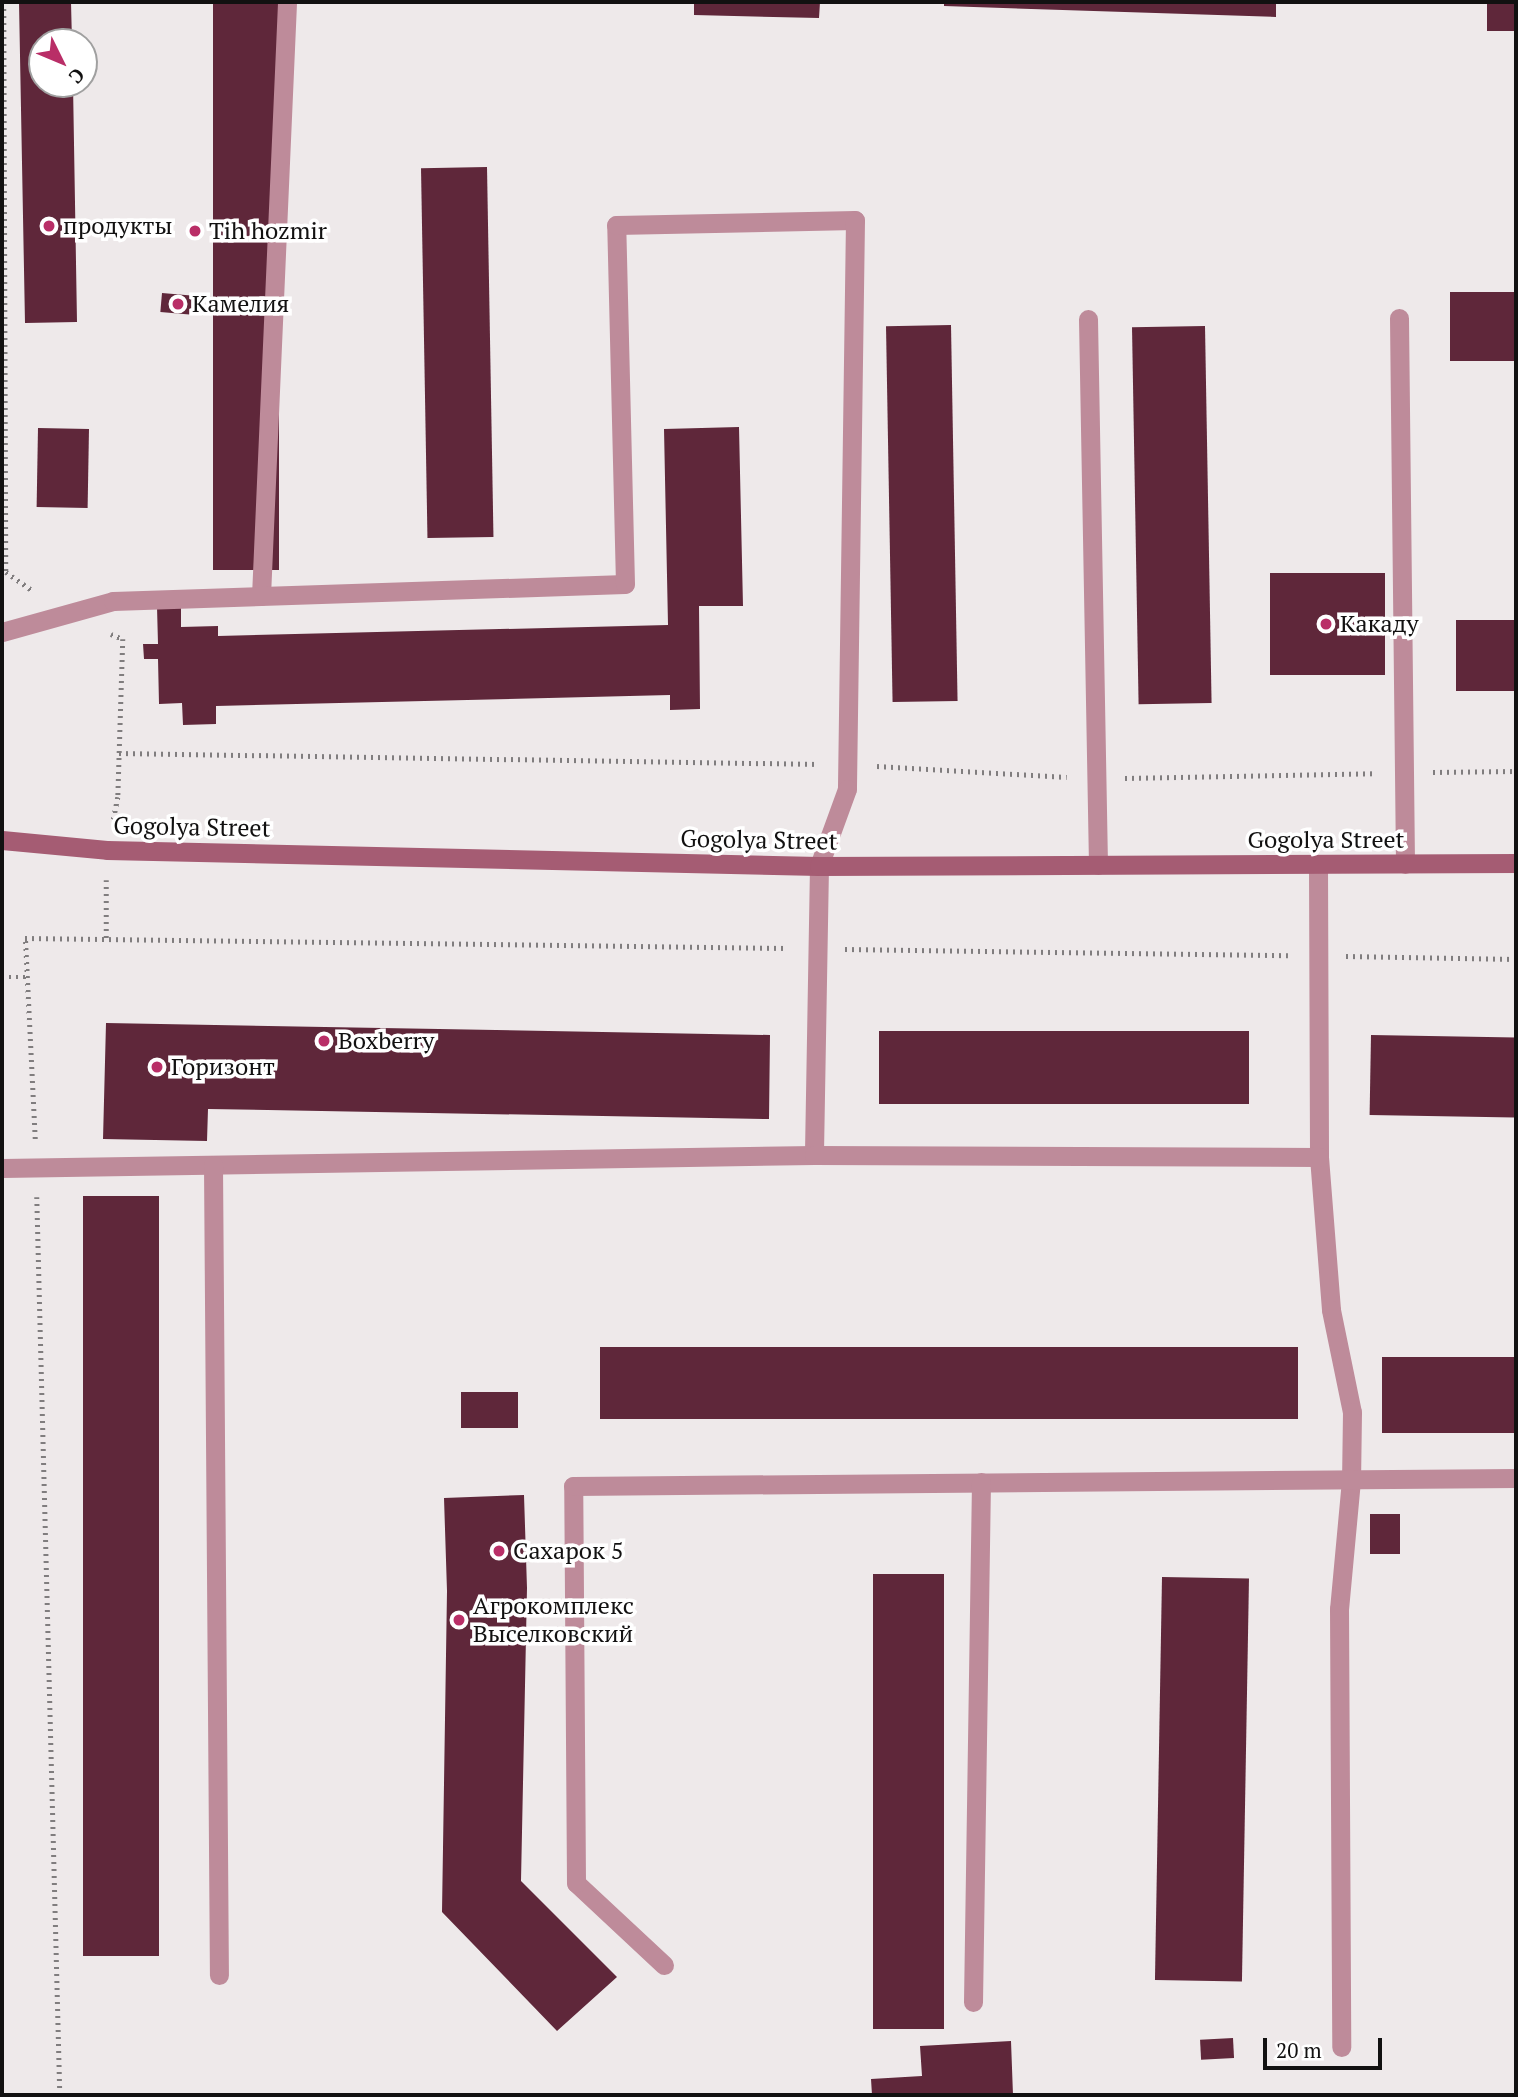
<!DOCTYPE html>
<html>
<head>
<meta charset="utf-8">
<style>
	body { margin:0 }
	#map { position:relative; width:1518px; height:2097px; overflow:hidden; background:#eee9ea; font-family:"PT Serif",serif }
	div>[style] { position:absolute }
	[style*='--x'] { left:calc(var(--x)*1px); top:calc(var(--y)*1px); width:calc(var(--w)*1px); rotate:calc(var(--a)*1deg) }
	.building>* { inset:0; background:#5f273a; transform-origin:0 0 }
	.path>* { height:4.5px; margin-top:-2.25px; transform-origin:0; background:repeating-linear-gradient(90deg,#807d7e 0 2px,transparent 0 7px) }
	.service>* { height:19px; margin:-9.5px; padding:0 9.5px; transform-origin:9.5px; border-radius:9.5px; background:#be8b9a }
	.secondary>* { height:19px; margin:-9.5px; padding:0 9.5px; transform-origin:9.5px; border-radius:9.5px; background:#a55c73 }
	.dots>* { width:19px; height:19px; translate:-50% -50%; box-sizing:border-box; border:4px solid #fff; border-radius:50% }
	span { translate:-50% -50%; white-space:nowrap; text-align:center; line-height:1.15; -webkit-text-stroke:7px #fff; paint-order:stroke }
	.poi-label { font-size:24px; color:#121111 }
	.left { translate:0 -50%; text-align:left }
	.street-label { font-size:24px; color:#121111 }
	.frame { position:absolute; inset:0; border:4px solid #121111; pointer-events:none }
	.north { position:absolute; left:28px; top:28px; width:70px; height:70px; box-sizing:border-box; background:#fff; border:2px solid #a0a0a0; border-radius:50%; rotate:133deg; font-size:19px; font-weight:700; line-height:28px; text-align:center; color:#121111 }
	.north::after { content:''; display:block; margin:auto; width:24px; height:32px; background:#b92e67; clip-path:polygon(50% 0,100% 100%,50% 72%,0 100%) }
	.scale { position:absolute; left:1263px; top:2038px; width:119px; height:32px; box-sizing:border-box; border:4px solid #121111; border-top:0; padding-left:9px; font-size:21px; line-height:24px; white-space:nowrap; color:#121111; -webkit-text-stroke:5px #fff; paint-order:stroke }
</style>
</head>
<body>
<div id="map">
	<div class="building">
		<div style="clip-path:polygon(19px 2px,71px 2px,72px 42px,42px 42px,42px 84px,73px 84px,77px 322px,25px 323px)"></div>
		<div style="left:213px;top:2px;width:66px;height:568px"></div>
		<div style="clip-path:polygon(694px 2px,820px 2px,819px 18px,694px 15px)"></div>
		<div style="clip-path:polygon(944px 2px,1276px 2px,1276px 17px,944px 6px)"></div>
		<div style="left:1487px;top:2px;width:29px;height:29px"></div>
		<div style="left:487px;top:167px;width:370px;height:66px;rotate:89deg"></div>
		<div style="left:1516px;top:292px;width:69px;height:66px;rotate:90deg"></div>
		<div style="left:162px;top:293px;width:35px;height:19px;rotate:5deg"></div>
		<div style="left:951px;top:325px;width:376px;height:65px;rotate:89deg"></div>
		<div style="left:1205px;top:326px;width:377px;height:73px;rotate:89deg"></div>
		<div style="clip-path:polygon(739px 427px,743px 606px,699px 606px,700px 709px,670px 710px,670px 695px,216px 706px,216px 724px,183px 725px,182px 703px,159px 704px,158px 659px,144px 659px,143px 644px,158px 644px,157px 607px,181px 606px,181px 627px,218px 626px,218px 636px,668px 625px,664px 429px)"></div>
		<div style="left:38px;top:428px;width:51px;height:79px;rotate:1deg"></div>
		<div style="left:1270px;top:573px;width:115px;height:102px"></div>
		<div style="left:1456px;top:620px;width:60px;height:71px"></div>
		<div style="clip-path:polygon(106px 1023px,770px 1035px,769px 1119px,208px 1109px,207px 1141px,103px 1139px)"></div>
		<div style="left:879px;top:1031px;width:370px;height:73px"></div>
		<div style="left:1371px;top:1035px;width:145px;height:80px;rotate:1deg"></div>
		<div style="left:159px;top:1196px;width:760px;height:76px;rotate:90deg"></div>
		<div style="left:600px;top:1347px;width:698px;height:72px"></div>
		<div style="left:1382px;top:1357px;width:134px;height:76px"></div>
		<div style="left:518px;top:1392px;width:36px;height:57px;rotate:90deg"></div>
		<div style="clip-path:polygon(524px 1495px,527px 1588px,521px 1881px,617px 1977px,557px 2031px,442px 1912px,447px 1591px,444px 1498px)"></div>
		<div style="left:1400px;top:1514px;width:40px;height:30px;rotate:90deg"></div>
		<div style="left:944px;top:1574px;width:455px;height:71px;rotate:90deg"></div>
		<div style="left:1162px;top:1577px;width:87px;height:403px;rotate:1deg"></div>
		<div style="left:1233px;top:2038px;width:20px;height:33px;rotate:87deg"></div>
		<div style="clip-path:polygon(1011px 2041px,1013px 2095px,872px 2095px,871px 2079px,922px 2076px,920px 2046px)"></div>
	</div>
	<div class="path">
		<div style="--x:4;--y:2;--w:570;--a:89.8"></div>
		<div style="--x:6;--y:572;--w:33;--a:35"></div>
		<div style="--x:111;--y:634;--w:13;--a:23"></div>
		<div style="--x:123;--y:639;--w:158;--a:91.8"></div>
		<div style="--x:118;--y:797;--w:25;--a:101"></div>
		<div style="--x:119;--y:753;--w:700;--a:0.9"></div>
		<div style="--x:877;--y:766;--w:190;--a:3.3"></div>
		<div style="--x:1433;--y:772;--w:83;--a:-0.7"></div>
		<div style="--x:1125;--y:778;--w:250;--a:-1.1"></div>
		<div style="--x:106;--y:938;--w:58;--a:-90"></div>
		<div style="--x:845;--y:949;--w:443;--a:0.8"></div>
		<div style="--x:1346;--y:956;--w:170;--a:1"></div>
		<div style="--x:2;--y:977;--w:25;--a:0"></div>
		<div style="--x:35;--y:1139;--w:201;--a:-92.8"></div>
		<div style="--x:25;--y:938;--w:763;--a:0.75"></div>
		<div style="--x:37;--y:1197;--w:898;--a:88.53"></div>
	</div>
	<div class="service">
		<div style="--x:1399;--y:318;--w:546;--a:89.37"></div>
		<div style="--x:1088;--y:319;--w:546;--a:88.95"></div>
		<div style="--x:261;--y:596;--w:595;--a:-87.49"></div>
		<div style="--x:2;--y:632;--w:115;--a:-15.6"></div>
		<div style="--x:113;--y:601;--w:512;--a:-1.9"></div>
		<div style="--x:625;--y:584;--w:359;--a:-91.4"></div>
		<div style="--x:616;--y:225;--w:239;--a:-1.2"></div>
		<div style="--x:855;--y:220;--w:569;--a:90.81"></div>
		<div style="--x:847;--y:789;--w:82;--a:110"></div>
		<div style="--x:819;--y:866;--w:289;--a:91"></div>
		<div style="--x:814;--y:1155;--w:812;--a:179.08"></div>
		<div style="--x:1318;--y:864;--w:293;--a:89.8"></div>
		<div style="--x:1319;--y:1157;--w:153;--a:85.5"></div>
		<div style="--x:1331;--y:1310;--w:104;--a:78.4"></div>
		<div style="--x:1352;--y:1412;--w:68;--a:90.8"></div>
		<div style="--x:1351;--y:1480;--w:130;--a:95.3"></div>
		<div style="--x:1339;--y:1609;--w:438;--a:89.7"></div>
		<div style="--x:814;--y:1155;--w:505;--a:0.23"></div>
		<div style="--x:213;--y:1165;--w:810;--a:89.58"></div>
		<div style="--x:664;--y:1965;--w:120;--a:-137"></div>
		<div style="--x:576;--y:1883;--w:397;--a:-90.4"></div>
		<div style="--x:573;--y:1486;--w:943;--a:-0.49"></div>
		<div style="--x:973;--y:2002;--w:520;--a:-89.12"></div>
	</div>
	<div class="secondary">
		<div style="--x:2;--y:840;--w:105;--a:5.4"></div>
		<div style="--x:107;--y:850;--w:712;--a:1.29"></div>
		<div style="--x:819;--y:866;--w:697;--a:-0.25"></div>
	</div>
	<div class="dots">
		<div style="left:49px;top:226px;background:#b92e67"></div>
		<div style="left:195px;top:231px;background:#b92e67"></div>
		<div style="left:178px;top:304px;background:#b92e67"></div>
		<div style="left:1326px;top:624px;background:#b92e67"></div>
		<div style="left:324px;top:1041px;background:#b92e67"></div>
		<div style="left:157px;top:1067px;background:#b92e67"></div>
		<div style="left:499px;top:1551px;background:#b92e67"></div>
		<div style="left:459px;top:1620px;background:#b92e67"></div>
	</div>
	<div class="poi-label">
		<span class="left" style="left:63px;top:226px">продукты</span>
		<span class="left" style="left:209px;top:231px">Tih hozmir</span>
		<span class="left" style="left:192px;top:304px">Камелия</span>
		<span class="left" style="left:1340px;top:624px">Какаду</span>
		<span class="left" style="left:338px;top:1041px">Boxberry</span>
		<span class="left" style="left:171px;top:1067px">Горизонт</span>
		<span class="left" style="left:513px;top:1551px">Сахарок 5</span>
		<span class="left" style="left:473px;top:1620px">Агрокомплекс<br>Выселковский</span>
	</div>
	<div class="street-label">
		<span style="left:192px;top:827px;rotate:1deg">Gogolya Street</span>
		<span style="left:759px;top:840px;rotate:1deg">Gogolya Street</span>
		<span style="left:1326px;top:840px">Gogolya Street</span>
	</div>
	<div class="frame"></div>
	<div class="north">С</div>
	<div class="scale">20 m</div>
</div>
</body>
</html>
